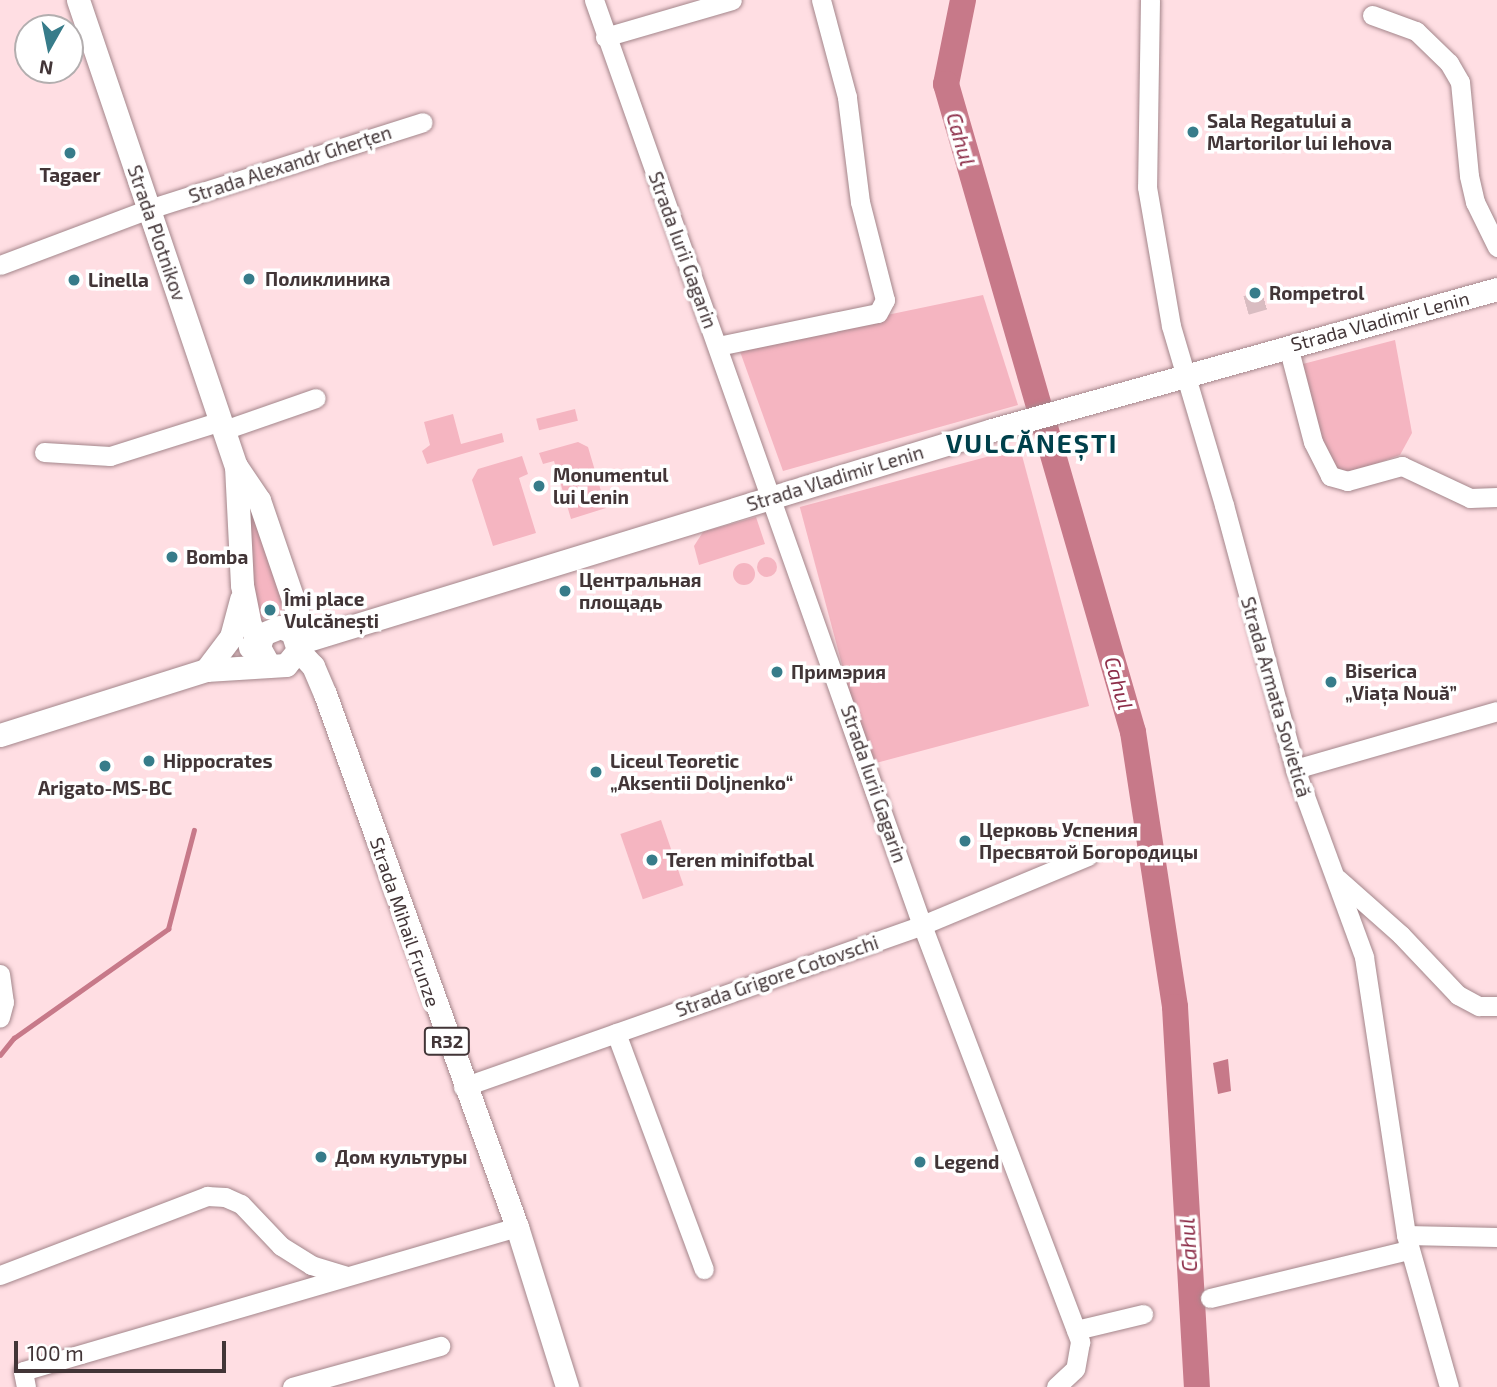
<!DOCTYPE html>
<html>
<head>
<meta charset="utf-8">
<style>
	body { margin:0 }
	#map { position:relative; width:1497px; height:1387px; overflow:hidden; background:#ffdee3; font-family:"Exo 2",sans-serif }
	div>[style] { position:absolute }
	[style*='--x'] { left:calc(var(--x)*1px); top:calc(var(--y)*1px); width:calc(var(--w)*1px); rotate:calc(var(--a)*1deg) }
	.green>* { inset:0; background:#f5b5c1; transform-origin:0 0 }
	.round { border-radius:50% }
	.water>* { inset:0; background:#c77989 }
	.stream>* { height:4.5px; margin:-2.25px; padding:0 2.25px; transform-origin:2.25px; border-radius:2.25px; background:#c77989 }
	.river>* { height:26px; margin:-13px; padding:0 13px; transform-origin:13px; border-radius:13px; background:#c77989 }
	.minor-tunnel>* { height:19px; margin-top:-9.5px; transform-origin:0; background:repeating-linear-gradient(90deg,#d9bcc1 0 19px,transparent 0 29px) }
	.roads { filter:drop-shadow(0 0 2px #a4868b) drop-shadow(0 0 2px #a4868b) }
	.minor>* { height:19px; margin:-9.5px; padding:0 9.5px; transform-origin:9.5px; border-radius:9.5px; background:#fff }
	.major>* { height:23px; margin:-11.5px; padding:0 11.5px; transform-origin:11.5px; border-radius:11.5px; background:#fff }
	.dots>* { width:19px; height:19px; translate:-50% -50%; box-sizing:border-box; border:4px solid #fff; border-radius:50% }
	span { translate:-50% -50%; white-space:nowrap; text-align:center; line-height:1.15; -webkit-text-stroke:7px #fff; paint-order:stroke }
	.shield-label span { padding:2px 5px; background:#fff; border:2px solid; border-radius:5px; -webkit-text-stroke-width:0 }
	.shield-label { font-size:18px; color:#423537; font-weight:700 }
	.poi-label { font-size:19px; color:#423537; font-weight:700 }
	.left { translate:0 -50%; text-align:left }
	.street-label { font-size:19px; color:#423537 }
	.water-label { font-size:21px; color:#8d2f4a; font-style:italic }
	.district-label { font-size:26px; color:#00404b; font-weight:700; letter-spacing:2px }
	.north { position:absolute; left:14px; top:14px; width:70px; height:70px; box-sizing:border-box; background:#fff; border:2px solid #b3aeaf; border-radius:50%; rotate:189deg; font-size:19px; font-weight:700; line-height:28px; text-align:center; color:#423537 }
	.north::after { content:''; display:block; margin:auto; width:24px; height:32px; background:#377c8a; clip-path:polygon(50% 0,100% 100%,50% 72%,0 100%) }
	.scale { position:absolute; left:14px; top:1341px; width:212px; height:32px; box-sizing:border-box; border:4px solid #423537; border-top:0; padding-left:9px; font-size:21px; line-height:24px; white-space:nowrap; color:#423537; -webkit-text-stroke:5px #fff; paint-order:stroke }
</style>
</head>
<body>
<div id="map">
	<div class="green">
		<div style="clip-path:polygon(983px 295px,1018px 405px,783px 471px,738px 346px)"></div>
		<div style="clip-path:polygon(1395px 340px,1412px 433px,1400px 455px,1341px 476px,1318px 443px,1299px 365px)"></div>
		<div style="left:575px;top:409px;width:12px;height:40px;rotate:76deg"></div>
		<div style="clip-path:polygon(453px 414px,461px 444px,502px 433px,504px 442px,427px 464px,422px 451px,430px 445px,424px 422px)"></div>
		<div style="clip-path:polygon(578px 442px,588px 447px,606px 508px,571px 519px,554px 461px,543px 464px,539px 453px)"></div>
		<div style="left:1020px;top:448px;width:267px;height:228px;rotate:75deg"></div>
		<div style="clip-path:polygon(522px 456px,528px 474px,519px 478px,536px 533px,493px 546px,472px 480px,478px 469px)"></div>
		<div style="clip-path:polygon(246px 493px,288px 613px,277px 612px,254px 622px)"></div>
		<div style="clip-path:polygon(756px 517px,765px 544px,699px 565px,694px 546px,703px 532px)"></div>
		<div class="round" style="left:757px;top:557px;width:20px;height:20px"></div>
		<div class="round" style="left:733px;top:563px;width:22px;height:22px"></div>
		<div style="left:661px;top:820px;width:69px;height:43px;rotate:71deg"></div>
	</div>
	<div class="water">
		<div style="clip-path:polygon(1228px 1059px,1231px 1091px,1218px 1094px,1213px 1063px)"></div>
	</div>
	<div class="stream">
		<div style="--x:0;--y:1055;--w:22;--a:-51"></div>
		<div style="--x:14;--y:1038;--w:189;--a:-35.3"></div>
		<div style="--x:168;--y:929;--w:102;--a:-75.3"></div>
	</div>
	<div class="river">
		<div style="--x:963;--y:0;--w:86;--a:101.4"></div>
		<div style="--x:946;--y:84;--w:674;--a:73.9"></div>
		<div style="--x:1133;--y:732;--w:278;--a:81.3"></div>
		<div style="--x:1175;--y:1007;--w:381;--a:86.7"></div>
	</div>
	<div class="minor-tunnel">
		<div style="--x:1246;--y:305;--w:25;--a:-16"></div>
	</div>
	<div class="roads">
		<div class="minor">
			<div style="--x:594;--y:0;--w:981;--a:70.48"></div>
			<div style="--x:922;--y:925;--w:446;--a:69.2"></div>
			<div style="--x:1080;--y:1342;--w:27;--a:100"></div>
			<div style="--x:1075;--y:1369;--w:26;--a:137"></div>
			<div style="--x:1150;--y:0;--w:187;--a:90.9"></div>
			<div style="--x:1147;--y:187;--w:141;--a:80.2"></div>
			<div style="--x:1171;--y:326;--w:187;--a:73.5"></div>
			<div style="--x:1224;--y:505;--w:273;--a:74.9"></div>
			<div style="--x:1295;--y:769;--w:200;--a:69.8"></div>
			<div style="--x:1364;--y:957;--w:281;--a:81.4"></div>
			<div style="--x:1406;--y:1235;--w:158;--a:74.2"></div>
			<div style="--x:1372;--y:15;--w:47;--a:20"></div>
			<div style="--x:1416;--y:31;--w:46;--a:44.1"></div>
			<div style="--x:1449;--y:63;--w:22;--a:60"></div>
			<div style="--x:1460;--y:82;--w:94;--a:84.5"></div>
			<div style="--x:1469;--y:176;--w:27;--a:77"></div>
			<div style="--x:1475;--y:202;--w:50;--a:63.9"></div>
			<div style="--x:605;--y:37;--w:132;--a:-16.2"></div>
			<div style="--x:0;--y:265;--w:159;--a:-20.6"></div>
			<div style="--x:149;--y:209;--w:287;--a:-17.6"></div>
			<div style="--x:718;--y:346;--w:163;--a:-11.7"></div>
			<div style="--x:878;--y:313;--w:15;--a:-62"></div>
			<div style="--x:885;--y:300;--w:101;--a:-104.3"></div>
			<div style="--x:860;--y:202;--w:106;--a:-97.1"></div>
			<div style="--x:847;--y:97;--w:100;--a:-105"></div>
			<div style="--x:1288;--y:346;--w:99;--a:75.4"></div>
			<div style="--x:1313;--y:442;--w:38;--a:63"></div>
			<div style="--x:1330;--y:476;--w:18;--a:16"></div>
			<div style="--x:1347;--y:481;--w:57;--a:-15.3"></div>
			<div style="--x:1402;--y:466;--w:75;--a:25.2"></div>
			<div style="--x:1470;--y:498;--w:27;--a:-2"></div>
			<div style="--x:224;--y:430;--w:97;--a:-19.2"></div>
			<div style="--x:44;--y:452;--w:66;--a:3.5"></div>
			<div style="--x:110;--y:456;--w:116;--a:-17.5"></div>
			<div style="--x:1295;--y:769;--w:210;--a:-16"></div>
			<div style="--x:1338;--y:879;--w:84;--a:41.6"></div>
			<div style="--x:1401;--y:935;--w:83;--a:46.5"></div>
			<div style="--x:1458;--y:995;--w:24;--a:28"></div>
			<div style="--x:1479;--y:1006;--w:18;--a:0"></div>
			<div style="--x:0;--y:974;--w:28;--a:82"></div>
			<div style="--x:4;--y:1002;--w:16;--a:105"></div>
			<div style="--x:616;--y:1033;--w:252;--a:69.6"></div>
			<div style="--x:463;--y:1087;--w:487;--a:-19.4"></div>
			<div style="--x:922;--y:925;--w:180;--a:-22.6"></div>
			<div style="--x:1406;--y:1235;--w:91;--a:1.3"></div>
			<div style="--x:0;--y:1275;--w:222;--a:-20.9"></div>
			<div style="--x:207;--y:1196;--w:18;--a:3"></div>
			<div style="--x:225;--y:1197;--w:17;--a:24"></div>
			<div style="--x:241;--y:1204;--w:58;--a:46.4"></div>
			<div style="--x:281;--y:1246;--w:36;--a:32"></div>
			<div style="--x:311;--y:1265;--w:37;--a:17"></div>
			<div style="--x:1210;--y:1298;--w:205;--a:-13.6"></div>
			<div style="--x:1076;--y:1330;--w:69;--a:-13.4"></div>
			<div style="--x:26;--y:1387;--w:16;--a:-101"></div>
			<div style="--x:23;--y:1371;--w:515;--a:-16.25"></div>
			<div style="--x:292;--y:1387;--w:154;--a:-15.5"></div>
		</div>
		<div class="major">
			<div style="--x:78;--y:0;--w:492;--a:71.3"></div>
			<div style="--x:236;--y:466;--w:41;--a:55.9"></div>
			<div style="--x:259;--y:500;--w:117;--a:71.1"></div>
			<div style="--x:297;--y:611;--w:32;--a:88"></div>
			<div style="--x:298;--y:643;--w:726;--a:-17.06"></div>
			<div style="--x:992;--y:430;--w:524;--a:-15.6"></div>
			<div style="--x:236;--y:466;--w:119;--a:87.1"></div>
			<div style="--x:242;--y:585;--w:41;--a:78.7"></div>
			<div style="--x:250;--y:625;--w:20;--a:63"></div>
			<div style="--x:259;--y:643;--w:10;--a:156"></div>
			<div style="--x:298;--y:650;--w:22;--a:47"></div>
			<div style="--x:313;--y:666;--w:30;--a:67"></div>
			<div style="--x:325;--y:694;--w:567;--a:70.19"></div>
			<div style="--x:517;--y:1227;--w:168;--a:72.6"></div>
			<div style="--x:206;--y:670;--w:41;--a:-52.9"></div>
			<div style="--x:231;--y:637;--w:39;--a:-75"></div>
			<div style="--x:0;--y:735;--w:216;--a:-17.5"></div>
			<div style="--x:206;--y:670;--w:80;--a:-3.6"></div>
			<div style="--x:286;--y:665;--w:19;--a:-51"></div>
			<div style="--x:298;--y:650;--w:19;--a:-108"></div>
			<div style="--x:292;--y:632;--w:13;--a:-157"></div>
			<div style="--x:280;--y:627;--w:18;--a:158"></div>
			<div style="--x:263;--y:634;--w:14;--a:107"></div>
			<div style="--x:259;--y:647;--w:18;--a:61"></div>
		</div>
	</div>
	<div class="dots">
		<div style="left:1193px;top:132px;background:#377c8a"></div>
		<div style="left:70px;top:153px;background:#377c8a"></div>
		<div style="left:249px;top:279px;background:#377c8a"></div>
		<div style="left:74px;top:280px;background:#377c8a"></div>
		<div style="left:1255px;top:293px;background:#377c8a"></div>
		<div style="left:539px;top:486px;background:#377c8a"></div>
		<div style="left:172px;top:557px;background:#377c8a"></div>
		<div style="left:565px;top:591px;background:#377c8a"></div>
		<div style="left:270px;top:610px;background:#377c8a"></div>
		<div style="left:777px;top:672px;background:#377c8a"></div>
		<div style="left:1331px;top:682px;background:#377c8a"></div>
		<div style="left:149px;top:761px;background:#377c8a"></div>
		<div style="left:105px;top:766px;background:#377c8a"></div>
		<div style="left:596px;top:772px;background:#377c8a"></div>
		<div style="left:965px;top:841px;background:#377c8a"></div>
		<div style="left:652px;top:860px;background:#377c8a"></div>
		<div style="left:321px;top:1157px;background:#377c8a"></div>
		<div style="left:920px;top:1162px;background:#377c8a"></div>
	</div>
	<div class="shield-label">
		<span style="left:447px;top:1041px">R32</span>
	</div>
	<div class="poi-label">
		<span class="left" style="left:1207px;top:132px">Sala Regatului a<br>Martorilor lui Iehova</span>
		<span style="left:70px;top:175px">Tagaer</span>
		<span class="left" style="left:265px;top:279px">Поликлиника</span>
		<span class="left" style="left:88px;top:280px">Linella</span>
		<span class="left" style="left:1269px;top:293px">Rompetrol</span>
		<span class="left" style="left:553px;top:486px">Monumentul<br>lui Lenin</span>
		<span class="left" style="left:186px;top:557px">Bomba</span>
		<span class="left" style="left:579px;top:591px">Центральная<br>площадь</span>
		<span class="left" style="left:284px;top:610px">Îmi place<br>Vulcănești</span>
		<span class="left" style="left:1345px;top:682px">Biserica<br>„Viața Nouă”</span>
		<span class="left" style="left:791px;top:672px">Примэрия</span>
		<span class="left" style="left:163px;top:761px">Hippocrates</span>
		<span class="left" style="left:610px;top:772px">Liceul Teoretic<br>„Aksentii Doljnenko“</span>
		<span style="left:105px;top:788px">Arigato-MS-BC</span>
		<span class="left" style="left:979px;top:841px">Церковь Успения<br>Пресвятой Богородицы</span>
		<span class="left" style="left:666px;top:860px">Teren minifotbal</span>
		<span class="left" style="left:335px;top:1157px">Дом культуры</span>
		<span class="left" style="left:934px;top:1162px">Legend</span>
	</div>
	<div class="street-label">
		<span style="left:290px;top:164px;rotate:-18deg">Strada Alexandr Gherțen</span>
		<span style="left:157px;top:233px;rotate:71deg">Strada Plotnikov</span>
		<span style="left:683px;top:250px;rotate:70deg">Strada Iurii Gagarin</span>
		<span style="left:1380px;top:321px;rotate:-15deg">Strada Vladimir Lenin</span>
		<span style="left:835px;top:478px;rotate:-17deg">Strada Vladimir Lenin</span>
		<span style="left:1276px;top:697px;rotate:74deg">Strada Armata Sovietică</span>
		<span style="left:874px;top:784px;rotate:71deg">Strada Iurii Gagarin</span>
		<span style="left:405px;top:922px;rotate:71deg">Strada Mihail Frunze</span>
		<span style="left:777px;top:976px;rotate:-19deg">Strada Grigore Cotovschi</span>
	</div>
	<div class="water-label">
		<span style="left:961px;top:139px;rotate:74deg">Cahul</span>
		<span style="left:1119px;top:683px;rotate:74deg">Cahul</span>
		<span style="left:1188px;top:1245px;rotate:-93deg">Cahul</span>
	</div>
	<div class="district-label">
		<span style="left:1032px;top:443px">VULCĂNEȘTI</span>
	</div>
	<div class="north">N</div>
	<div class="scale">100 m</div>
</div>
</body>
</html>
